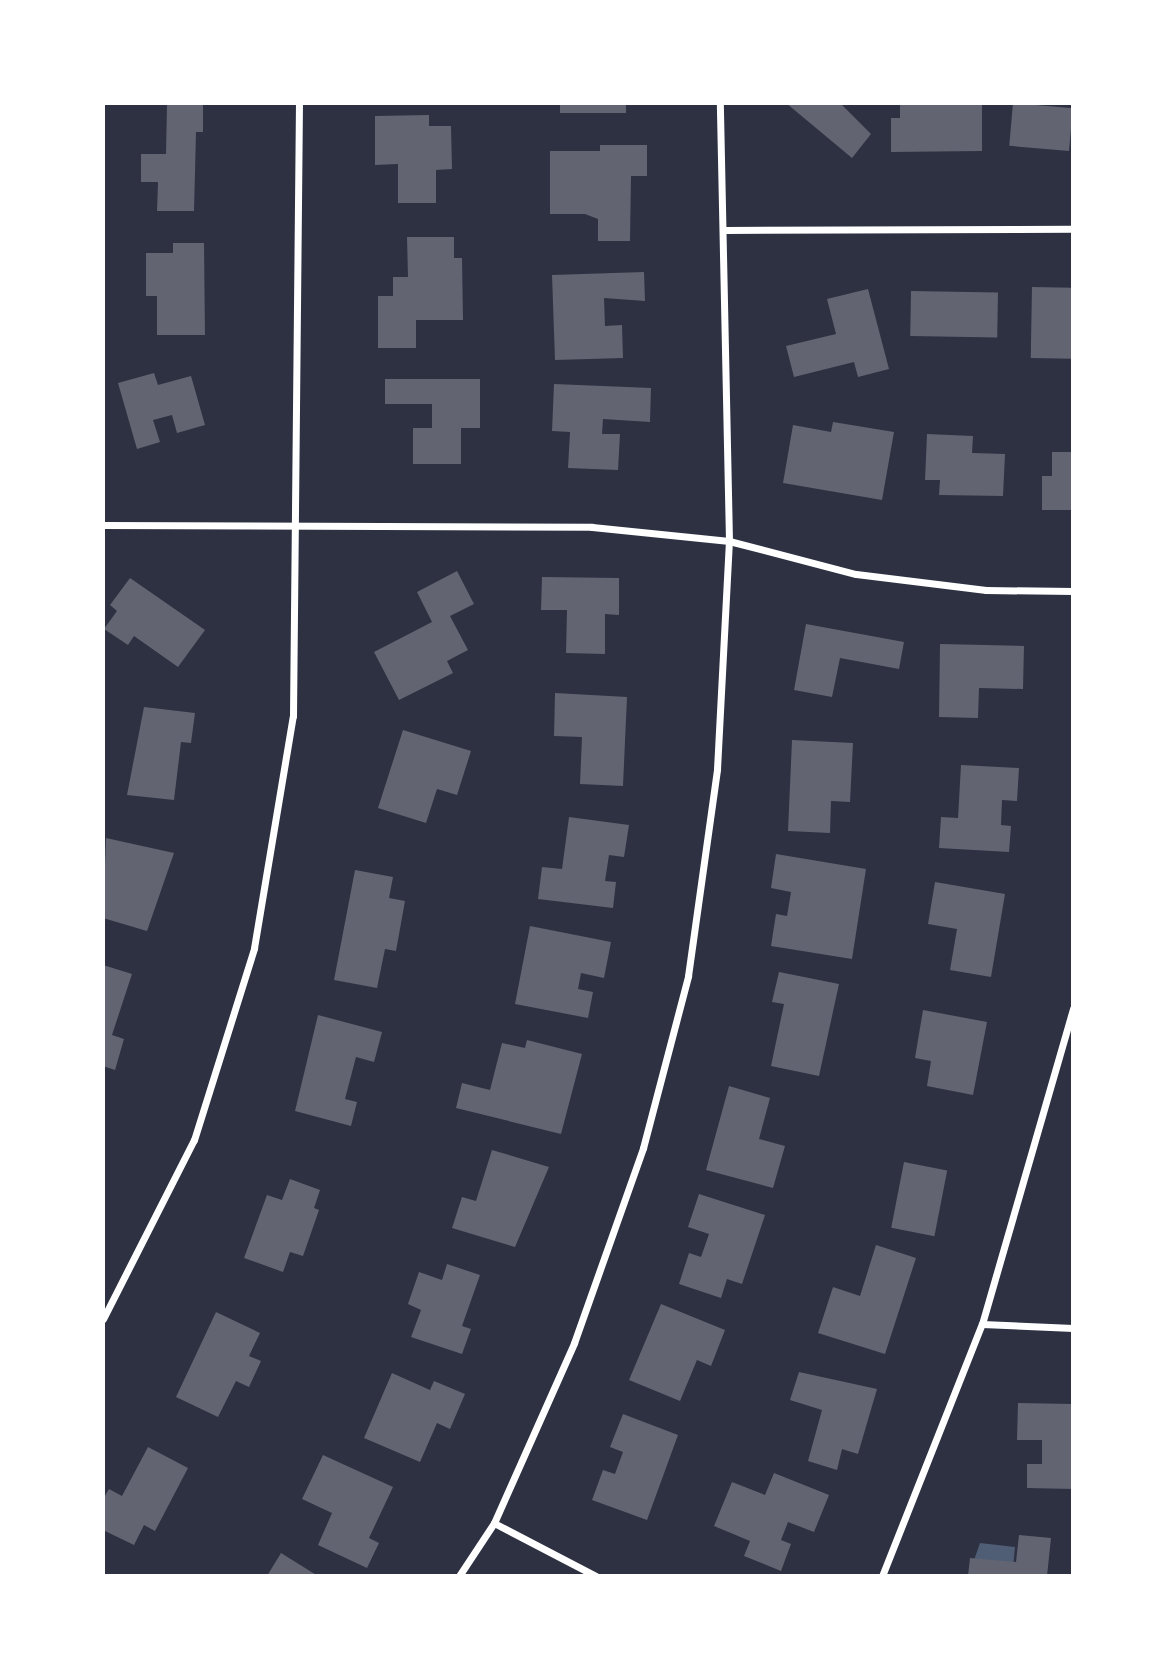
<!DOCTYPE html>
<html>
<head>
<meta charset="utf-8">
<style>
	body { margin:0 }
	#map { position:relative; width:1176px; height:1679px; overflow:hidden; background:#2d3142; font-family:Poppins,sans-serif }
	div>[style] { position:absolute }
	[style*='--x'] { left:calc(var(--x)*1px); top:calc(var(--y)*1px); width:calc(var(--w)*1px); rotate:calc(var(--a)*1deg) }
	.water>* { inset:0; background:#4f5d75 }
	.building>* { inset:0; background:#626471; transform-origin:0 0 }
	.minor>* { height:7px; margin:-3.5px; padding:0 3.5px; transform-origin:3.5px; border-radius:3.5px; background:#fff }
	span { translate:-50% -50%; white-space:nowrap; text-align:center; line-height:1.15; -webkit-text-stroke:6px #fff; paint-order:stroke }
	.frame { position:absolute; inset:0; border:105px solid #fff; pointer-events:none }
</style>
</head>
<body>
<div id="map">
	<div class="water">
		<div style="clip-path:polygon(980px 1543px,1015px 1547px,1013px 1568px,973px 1563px)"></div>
	</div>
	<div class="building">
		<div style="clip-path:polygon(167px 103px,203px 103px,203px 132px,196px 132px,194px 211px,157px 211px,158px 182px,141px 182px,141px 154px,166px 154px)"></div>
		<div style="left:560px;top:103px;width:66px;height:10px"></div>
		<div style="clip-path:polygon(786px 103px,840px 103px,871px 134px,852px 158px)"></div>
		<div style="clip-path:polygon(900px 103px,982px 103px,982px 151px,891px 152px,891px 118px,900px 118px)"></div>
		<div style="left:1013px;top:103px;width:60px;height:43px;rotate:5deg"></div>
		<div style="clip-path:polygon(429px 115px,429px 126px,451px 126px,452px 169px,436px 170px,436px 203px,398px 203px,398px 164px,375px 165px,375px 116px)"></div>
		<div style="clip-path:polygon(600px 145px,647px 145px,647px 176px,631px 176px,630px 241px,598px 241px,598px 219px,585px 214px,550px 214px,550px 151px,600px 151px)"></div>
		<div style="clip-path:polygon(407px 237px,454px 237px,454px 258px,462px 258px,463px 320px,416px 320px,416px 348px,378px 348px,378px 296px,393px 296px,393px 277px,408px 277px)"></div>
		<div style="clip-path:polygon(173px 243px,204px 243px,205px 335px,157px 335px,157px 296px,146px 296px,146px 253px,173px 253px)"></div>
		<div style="clip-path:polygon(644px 272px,645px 301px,604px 298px,605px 326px,622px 325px,623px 358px,555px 360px,552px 275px)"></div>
		<div style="left:1032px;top:287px;width:41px;height:71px;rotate:1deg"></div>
		<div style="clip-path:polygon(868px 289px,889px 369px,858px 377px,854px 362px,794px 377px,786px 346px,836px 334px,827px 299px)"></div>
		<div style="left:911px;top:291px;width:87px;height:45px;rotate:1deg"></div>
		<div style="clip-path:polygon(154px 373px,158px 385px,191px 376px,205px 425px,177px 433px,172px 415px,153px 420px,160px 442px,137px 449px,118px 383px)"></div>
		<div style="clip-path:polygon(385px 379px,480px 379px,480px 428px,461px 428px,461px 464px,413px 464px,413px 428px,432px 428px,432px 404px,385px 404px)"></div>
		<div style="clip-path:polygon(554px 384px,651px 388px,650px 422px,603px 419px,602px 434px,620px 434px,618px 470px,568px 468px,570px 432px,552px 431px)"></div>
		<div style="clip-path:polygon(833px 422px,894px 432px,882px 500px,783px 483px,793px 425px,831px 432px)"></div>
		<div style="clip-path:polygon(927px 434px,973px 436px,972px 453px,1005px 454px,1003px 496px,939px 495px,940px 480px,925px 480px)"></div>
		<div style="clip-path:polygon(1052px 452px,1073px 452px,1073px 510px,1042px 510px,1042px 476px,1052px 476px)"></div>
		<div style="clip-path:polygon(457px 571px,474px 604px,450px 616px,468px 650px,447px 661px,453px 673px,399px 700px,374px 652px,432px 622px,417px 592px)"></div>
		<div style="clip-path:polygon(542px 577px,619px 578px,619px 615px,605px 614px,605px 654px,566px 653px,567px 610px,541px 610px)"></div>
		<div style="clip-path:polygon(130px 578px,205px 630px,178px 667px,134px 636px,128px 645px,104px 629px,117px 611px,110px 605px)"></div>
		<div style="clip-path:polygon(806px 624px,904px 642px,899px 669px,840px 658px,832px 697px,794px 690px)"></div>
		<div style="clip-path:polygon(940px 644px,1024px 646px,1023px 689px,979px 688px,978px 718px,939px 717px)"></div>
		<div style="clip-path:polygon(555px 693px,627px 697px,623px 786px,580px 784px,582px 737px,554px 736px)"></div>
		<div style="clip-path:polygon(144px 707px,195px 713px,191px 743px,181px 742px,174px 800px,127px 795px)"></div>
		<div style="clip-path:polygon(403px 730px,471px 751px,457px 795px,437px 789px,426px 823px,378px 808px)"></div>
		<div style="clip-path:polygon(792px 740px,853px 743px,850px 802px,831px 801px,830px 833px,788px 831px)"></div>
		<div style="clip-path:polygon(961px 765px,1019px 768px,1017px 801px,1002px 800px,1001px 825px,1011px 826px,1009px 852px,939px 848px,941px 817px,958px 818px)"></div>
		<div style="clip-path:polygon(569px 817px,629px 825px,624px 857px,609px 855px,605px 881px,616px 882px,613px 908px,538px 899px,542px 867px,562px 869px)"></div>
		<div style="clip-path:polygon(106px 838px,174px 853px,147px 931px,103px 918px)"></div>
		<div style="clip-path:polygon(776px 854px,866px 869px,852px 959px,771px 946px,776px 914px,787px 916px,791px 892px,771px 888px)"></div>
		<div style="clip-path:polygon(355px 870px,393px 877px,389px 898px,405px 901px,396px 951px,385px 949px,377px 988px,334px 980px)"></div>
		<div style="clip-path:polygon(935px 882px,1005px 894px,991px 977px,950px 970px,957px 929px,928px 924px)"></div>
		<div style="clip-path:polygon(530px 926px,611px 942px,604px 978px,581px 973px,578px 989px,593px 992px,588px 1018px,515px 1004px)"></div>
		<div style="clip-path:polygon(103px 965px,132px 974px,112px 1035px,124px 1039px,115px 1070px,103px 1066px)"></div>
		<div style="clip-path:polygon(779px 972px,839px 984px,819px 1076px,771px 1066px,784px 1004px,772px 1002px)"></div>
		<div style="clip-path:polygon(923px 1010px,987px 1022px,973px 1095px,927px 1086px,931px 1061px,915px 1058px)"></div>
		<div style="clip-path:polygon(318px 1015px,382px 1032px,374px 1062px,356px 1057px,345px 1099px,357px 1102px,351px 1126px,295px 1111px)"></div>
		<div style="clip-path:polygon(527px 1040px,582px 1054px,561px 1134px,456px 1108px,462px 1083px,490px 1090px,502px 1043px,525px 1048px)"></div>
		<div style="clip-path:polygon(729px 1086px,770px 1098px,759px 1139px,785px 1146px,773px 1188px,706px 1170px)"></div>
		<div style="clip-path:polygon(492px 1150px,549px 1167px,515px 1247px,452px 1228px,462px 1197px,476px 1201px)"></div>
		<div style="left:904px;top:1162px;width:44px;height:67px;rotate:11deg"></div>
		<div style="clip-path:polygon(290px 1179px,320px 1190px,314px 1208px,319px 1210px,303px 1256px,290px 1252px,283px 1272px,244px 1258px,267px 1195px,282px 1200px)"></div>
		<div style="clip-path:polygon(699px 1194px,765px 1215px,742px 1284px,727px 1279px,721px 1298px,679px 1284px,689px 1253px,701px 1257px,709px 1234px,688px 1227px)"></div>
		<div style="clip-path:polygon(876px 1245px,916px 1258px,885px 1354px,818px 1333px,833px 1287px,860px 1296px)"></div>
		<div style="clip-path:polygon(447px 1264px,480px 1275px,462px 1326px,471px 1329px,462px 1354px,411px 1337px,421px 1310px,408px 1304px,419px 1272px,442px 1280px)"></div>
		<div style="clip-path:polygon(661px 1304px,725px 1330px,711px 1366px,697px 1360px,680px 1401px,629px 1380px)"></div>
		<div style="clip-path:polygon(216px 1312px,260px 1333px,249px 1356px,261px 1361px,249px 1387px,236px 1381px,218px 1417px,176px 1397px)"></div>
		<div style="clip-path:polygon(799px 1372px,877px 1389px,858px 1454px,842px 1449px,837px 1470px,808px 1461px,822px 1410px,790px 1400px)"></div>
		<div style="clip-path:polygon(392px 1373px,430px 1390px,434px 1381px,465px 1394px,450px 1429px,437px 1423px,420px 1462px,364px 1438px)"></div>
		<div style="clip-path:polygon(1018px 1403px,1073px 1404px,1073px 1489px,1027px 1488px,1027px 1464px,1042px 1464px,1042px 1440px,1017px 1440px)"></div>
		<div style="clip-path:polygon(623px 1414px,678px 1435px,647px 1520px,592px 1500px,603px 1470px,615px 1474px,623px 1452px,610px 1447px)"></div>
		<div style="clip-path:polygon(148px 1447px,188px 1468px,155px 1531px,144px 1525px,134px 1545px,103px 1530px,103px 1499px,109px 1489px,122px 1496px)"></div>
		<div style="clip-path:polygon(323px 1455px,393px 1487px,369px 1538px,379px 1543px,367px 1568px,318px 1545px,332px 1513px,302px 1499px)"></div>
		<div style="clip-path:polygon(774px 1473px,829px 1495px,814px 1532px,788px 1522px,781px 1540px,791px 1544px,781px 1571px,744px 1556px,750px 1541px,714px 1526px,732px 1482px,765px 1495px)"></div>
		<div style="clip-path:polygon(1019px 1535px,1051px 1538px,1047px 1576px,968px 1576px,970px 1558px,1016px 1562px)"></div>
		<div style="clip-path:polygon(281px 1553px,318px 1576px,267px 1576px)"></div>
	</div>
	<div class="minor">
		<div style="--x:725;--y:230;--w:348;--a:-0.2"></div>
		<div style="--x:103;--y:525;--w:489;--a:0.2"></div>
		<div style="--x:592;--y:527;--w:138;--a:5.8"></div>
		<div style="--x:729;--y:541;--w:131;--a:14.6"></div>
		<div style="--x:856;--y:574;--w:131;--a:7"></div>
		<div style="--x:986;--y:590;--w:87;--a:0.7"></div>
		<div style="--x:103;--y:1319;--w:201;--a:-63.1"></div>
		<div style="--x:194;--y:1140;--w:201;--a:-72.6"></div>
		<div style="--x:254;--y:948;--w:235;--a:-80.5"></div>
		<div style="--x:293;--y:716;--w:613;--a:-89.44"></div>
		<div style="--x:982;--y:1324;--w:91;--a:2.5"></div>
		<div style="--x:494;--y:1523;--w:115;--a:27.5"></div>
		<div style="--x:459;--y:1576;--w:64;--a:-56.6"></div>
		<div style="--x:494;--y:1523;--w:197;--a:-66"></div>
		<div style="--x:574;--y:1343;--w:207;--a:-70.5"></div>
		<div style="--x:643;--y:1148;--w:178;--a:-75.3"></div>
		<div style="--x:688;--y:976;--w:209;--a:-82"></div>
		<div style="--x:717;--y:769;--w:228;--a:-87"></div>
		<div style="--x:729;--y:541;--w:438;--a:-91.2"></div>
		<div style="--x:882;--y:1576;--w:271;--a:-68.4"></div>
		<div style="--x:982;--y:1324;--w:329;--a:-73.9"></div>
	</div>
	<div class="frame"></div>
</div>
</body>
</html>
